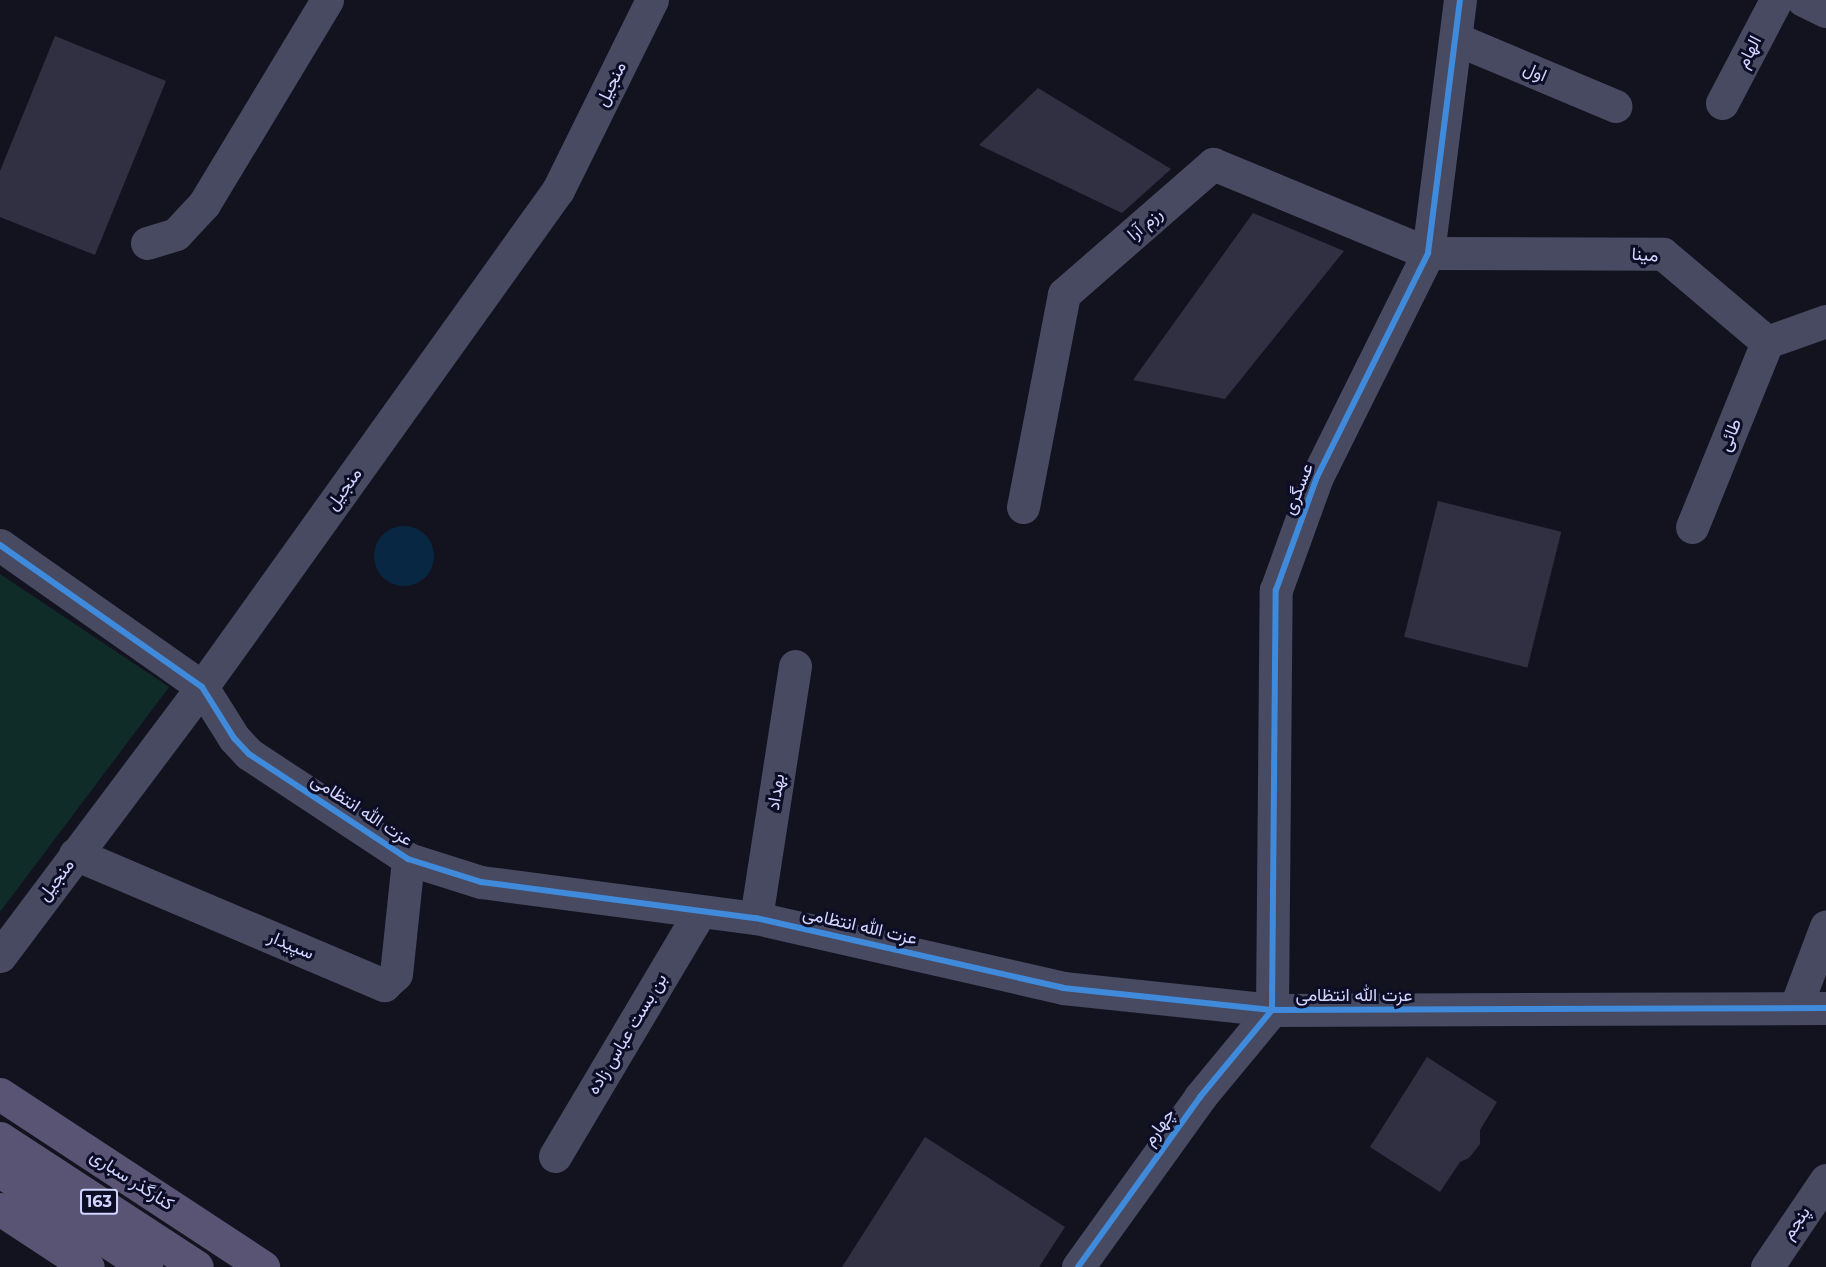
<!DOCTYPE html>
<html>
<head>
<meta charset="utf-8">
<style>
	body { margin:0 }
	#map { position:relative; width:1826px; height:1267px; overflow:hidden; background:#131320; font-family:Montserrat,Vazirmatn,sans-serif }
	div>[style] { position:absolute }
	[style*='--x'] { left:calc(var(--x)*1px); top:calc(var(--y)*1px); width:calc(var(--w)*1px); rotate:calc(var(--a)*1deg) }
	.green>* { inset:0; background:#102c28 }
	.water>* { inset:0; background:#072743 }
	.round { border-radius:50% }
	.building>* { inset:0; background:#303042; transform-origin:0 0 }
	.minor>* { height:33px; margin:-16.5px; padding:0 16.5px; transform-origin:16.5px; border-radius:16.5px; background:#474a61 }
	.major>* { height:33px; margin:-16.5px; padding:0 16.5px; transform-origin:16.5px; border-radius:16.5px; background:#5a5474 }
	.cycleway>* { height:6px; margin:-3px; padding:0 3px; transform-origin:3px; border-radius:3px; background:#408adc }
	span { translate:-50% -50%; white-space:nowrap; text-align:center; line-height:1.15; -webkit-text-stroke:6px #0d0d26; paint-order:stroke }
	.shield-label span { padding:2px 4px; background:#0d0d26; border:2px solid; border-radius:4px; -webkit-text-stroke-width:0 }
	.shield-label { font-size:16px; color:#d1d5ff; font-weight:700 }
	.street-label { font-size:18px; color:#d1d5ff }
</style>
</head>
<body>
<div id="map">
	<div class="green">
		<div style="clip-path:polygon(0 574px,169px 687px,0 912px)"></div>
	</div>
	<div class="water">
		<div class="round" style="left:374px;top:526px;width:60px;height:60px"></div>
	</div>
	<div class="building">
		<div style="clip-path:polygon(55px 36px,166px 81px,95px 255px,0 217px,0 171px)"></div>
		<div style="clip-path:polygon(1038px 88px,1171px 169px,1122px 213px,979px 145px)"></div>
		<div style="clip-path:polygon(1253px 213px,1344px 251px,1225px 399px,1133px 380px)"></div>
		<div style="left:1438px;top:501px;width:127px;height:140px;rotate:14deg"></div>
		<div style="clip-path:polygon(1427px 1057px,1497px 1102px,1480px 1130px,1480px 1144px,1469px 1158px,1460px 1162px,1440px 1192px,1370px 1147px)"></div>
		<div style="clip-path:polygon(925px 1137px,1065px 1227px,1039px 1267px,842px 1267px)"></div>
	</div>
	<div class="minor">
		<div style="--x:1803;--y:0;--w:25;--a:26"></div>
		<div style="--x:1456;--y:39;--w:173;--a:22.8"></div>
		<div style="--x:1722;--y:103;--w:116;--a:-62.3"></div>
		<div style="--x:147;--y:243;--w:30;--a:-17"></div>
		<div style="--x:176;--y:234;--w:41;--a:-47"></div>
		<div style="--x:204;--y:204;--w:238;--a:-58.9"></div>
		<div style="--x:1023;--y:507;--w:217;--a:-79.1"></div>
		<div style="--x:1064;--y:294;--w:198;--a:-41.1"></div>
		<div style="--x:1213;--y:164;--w:233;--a:22.5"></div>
		<div style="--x:1428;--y:253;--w:235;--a:0.2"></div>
		<div style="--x:1663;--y:254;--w:136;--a:40.2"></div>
		<div style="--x:1767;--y:342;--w:63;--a:-19.6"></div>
		<div style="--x:1692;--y:527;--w:200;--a:-67.9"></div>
		<div style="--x:0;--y:545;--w:247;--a:35.1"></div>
		<div style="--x:202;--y:687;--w:60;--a:57.9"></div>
		<div style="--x:234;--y:738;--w:22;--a:47"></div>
		<div style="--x:249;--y:754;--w:191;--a:33.4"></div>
		<div style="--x:408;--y:859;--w:77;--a:17.5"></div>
		<div style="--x:481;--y:882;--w:277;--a:7.5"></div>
		<div style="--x:756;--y:918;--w:315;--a:12.8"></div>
		<div style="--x:1063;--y:988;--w:210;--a:6"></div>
		<div style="--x:1272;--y:1010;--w:554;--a:-0.21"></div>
		<div style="--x:75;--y:854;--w:336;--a:23"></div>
		<div style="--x:384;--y:985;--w:16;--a:-43"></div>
		<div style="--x:396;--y:974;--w:116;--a:-84"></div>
		<div style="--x:756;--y:918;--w:255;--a:-81.2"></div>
		<div style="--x:0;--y:956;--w:336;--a:-53.1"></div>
		<div style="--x:202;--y:687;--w:611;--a:-54.39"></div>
		<div style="--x:558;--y:190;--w:212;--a:-63.7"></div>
		<div style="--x:1796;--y:1006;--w:85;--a:-69.4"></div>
		<div style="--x:555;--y:1156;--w:282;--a:-59.3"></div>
		<div style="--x:1078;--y:1267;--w:209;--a:-54.3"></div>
		<div style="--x:1200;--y:1097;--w:113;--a:-50.4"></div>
		<div style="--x:1272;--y:1010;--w:420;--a:-89.5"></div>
		<div style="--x:1276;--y:590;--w:120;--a:-70.1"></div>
		<div style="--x:1317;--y:477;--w:250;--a:-63.6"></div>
		<div style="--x:1428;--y:253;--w:255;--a:-82.8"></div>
		<div style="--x:1767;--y:1267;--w:105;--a:-55.9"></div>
	</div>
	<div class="major">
		<div style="--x:0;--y:1094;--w:315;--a:33.3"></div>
		<div style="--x:0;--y:1138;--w:235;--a:33.2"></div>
		<div style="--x:0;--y:1171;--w:175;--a:33.3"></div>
		<div style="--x:0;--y:1209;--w:105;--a:33.4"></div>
	</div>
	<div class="cycleway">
		<div style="--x:0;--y:545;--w:247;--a:35.1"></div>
		<div style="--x:202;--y:687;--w:60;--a:57.9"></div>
		<div style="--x:234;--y:738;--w:22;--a:47"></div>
		<div style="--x:249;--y:754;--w:191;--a:33.4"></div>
		<div style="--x:408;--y:859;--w:77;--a:17.5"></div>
		<div style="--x:481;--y:882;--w:277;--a:7.5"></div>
		<div style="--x:756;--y:918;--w:315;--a:12.8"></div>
		<div style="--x:1063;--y:988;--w:210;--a:6"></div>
		<div style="--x:1272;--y:1010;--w:554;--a:-0.21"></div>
		<div style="--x:1078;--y:1267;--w:209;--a:-54.3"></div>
		<div style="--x:1200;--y:1097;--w:113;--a:-50.4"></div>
		<div style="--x:1272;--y:1010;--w:420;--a:-89.5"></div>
		<div style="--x:1276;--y:590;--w:120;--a:-70.1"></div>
		<div style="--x:1317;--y:477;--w:250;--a:-63.6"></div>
		<div style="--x:1428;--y:253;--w:255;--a:-82.8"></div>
	</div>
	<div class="shield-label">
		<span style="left:99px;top:1202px">163</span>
	</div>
	<div class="street-label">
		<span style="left:1749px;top:52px;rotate:-63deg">الهام</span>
		<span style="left:1535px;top:72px;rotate:23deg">اول</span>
		<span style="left:611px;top:84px;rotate:-64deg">منجیل</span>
		<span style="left:1145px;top:224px;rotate:-41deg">رزم آرا</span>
		<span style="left:1645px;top:255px;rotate:4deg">مینا</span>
		<span style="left:1730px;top:435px;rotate:-68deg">طائی</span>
		<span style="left:344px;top:489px;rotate:-54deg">منجیل</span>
		<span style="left:1298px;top:489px;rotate:-68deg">عسگری</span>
		<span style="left:776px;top:792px;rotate:-81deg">بهداد</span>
		<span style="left:362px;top:810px;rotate:33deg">عزت الله انتظامی</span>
		<span style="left:56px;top:880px;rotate:-53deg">منجیل</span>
		<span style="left:860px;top:926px;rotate:13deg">عزت الله انتظامی</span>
		<span style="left:291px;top:945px;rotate:23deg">سپیدار</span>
		<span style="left:1354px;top:995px">عزت الله انتظامی</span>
		<span style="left:627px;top:1034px;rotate:-59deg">بن بست عباس زاده</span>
		<span style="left:1159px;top:1127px;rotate:-54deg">چهارم</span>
		<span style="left:132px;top:1180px;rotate:33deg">کنارگذر سباری</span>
		<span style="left:1796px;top:1223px;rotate:-56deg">پنجم</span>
	</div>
</div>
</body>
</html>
